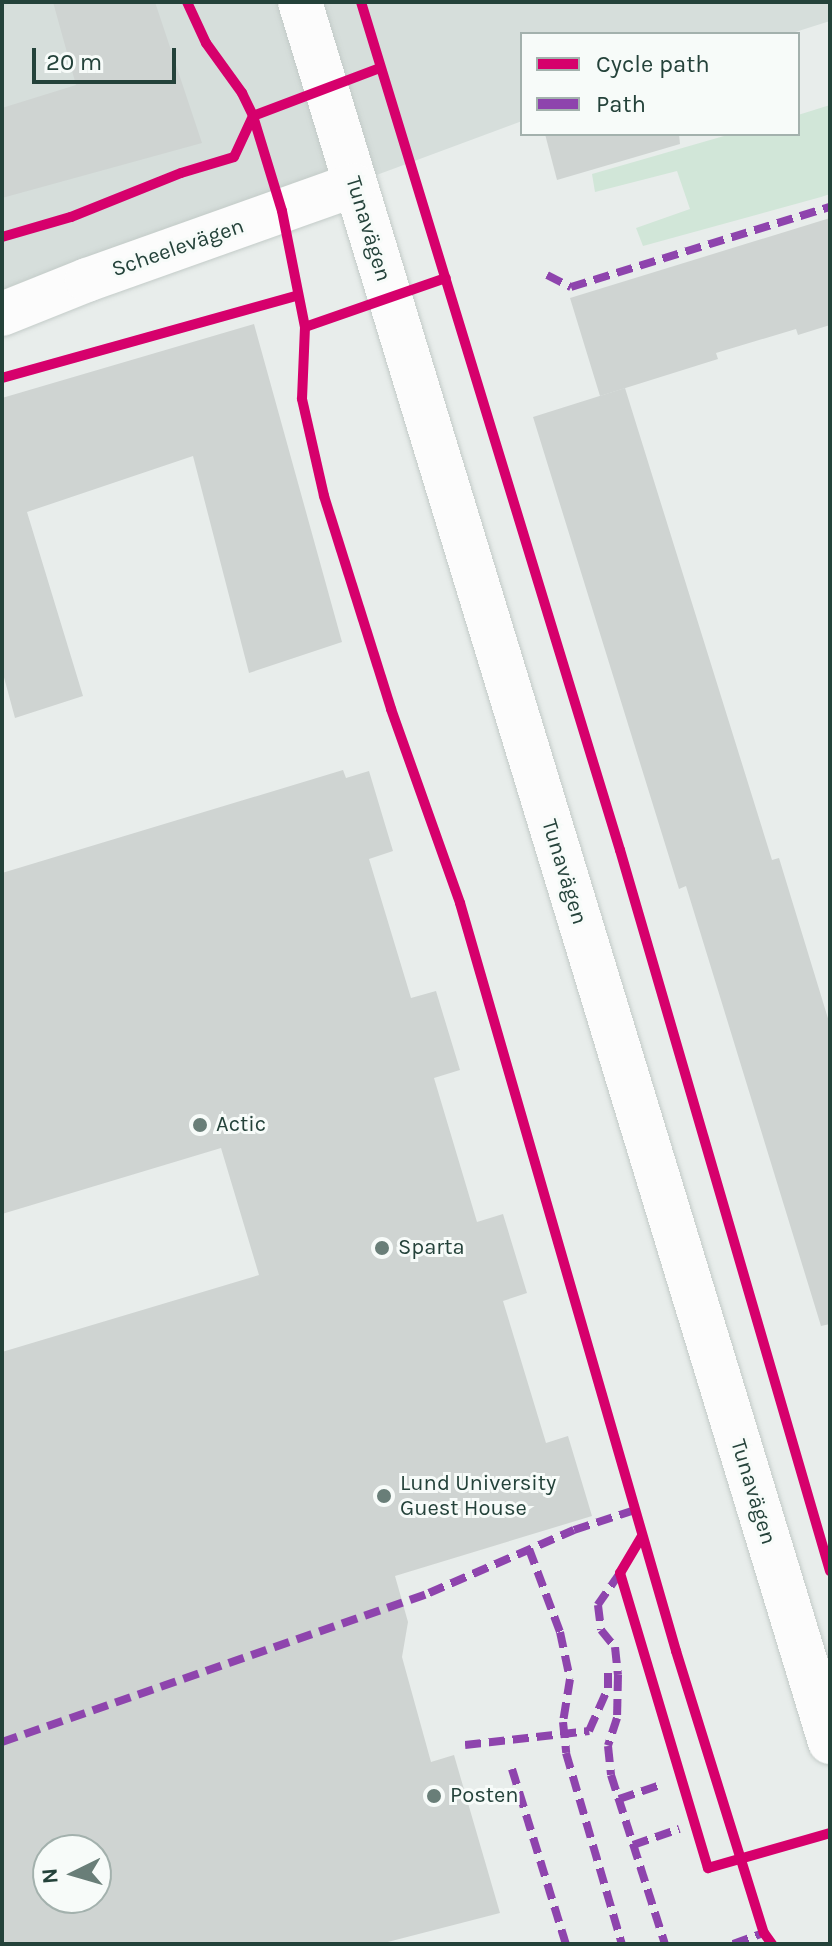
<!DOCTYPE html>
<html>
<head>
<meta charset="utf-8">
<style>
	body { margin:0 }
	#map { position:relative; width:832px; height:1946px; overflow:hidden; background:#e8edeb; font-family:Karla,sans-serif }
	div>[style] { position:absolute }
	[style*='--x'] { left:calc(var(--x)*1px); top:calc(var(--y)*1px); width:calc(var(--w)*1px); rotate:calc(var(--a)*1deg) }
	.built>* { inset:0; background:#d6dedb }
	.green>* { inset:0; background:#d1e6d8 }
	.building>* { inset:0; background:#cfd4d2 }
	.roads { filter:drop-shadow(0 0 2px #c3cbc8) drop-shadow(0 0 2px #c3cbc8) }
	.secondary>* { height:44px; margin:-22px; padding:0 22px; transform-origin:22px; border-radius:22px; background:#fcfcfc }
	.quiet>* { height:8px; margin-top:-4px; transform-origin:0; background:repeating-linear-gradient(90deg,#8e44ad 0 16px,transparent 0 24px) }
	.cycleway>* { height:10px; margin:-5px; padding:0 5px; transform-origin:5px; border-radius:5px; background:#d6006c }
	.dots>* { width:22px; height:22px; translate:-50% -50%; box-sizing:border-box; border:4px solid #f7fbf9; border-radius:50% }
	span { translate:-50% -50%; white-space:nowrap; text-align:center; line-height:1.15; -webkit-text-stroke:6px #f7fbf9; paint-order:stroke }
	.street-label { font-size:22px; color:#24423a }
	.poi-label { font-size:22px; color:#24423a }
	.left { translate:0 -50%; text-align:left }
	.frame { position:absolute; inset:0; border:4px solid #24423a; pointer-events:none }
	.legend { position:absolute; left:520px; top:32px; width:280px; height:104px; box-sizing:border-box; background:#f7fbf9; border:2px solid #a3b1ad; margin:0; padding:10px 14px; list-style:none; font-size:24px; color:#24423a }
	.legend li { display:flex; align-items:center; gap:16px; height:40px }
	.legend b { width:40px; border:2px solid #a3b1ad }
	.north { position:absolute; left:32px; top:1834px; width:80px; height:80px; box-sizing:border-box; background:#f7fbf9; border:2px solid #a3b1ad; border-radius:50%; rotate:265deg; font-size:22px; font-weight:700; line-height:32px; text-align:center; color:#24423a }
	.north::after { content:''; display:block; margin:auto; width:28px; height:36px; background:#697e78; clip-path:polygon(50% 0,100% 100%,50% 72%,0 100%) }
	.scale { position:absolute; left:32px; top:48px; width:144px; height:36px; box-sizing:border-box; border:4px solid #24423a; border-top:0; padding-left:10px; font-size:24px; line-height:28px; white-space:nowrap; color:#24423a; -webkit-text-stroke:6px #f7fbf9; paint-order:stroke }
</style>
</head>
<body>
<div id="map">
	<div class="built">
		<div style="clip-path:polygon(2px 2px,830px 2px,830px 21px,789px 34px,522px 34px,522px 121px,2px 314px)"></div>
	</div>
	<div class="green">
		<div style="clip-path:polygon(830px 105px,830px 194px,821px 197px,643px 246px,636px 228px,690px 209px,677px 171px,595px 192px,592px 174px,731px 134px,798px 134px,798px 115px)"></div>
	</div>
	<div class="building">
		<div style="clip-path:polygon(53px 2px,155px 2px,202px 143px,2px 198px,2px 108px,76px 85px)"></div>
		<div style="clip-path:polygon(545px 134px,679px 134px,680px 144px,557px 180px)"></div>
		<div style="clip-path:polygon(830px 218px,830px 325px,798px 335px,796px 329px,716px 353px,718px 359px,600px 396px,570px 298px)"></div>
		<div style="clip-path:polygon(254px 324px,342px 642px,249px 673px,193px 456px,27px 512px,83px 696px,15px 718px,2px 670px,2px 398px)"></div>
		<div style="clip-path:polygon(625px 388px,772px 860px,779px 858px,830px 1025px,830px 1324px,821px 1326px,686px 886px,679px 889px,533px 417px)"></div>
		<div style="clip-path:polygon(evenodd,343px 770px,346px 778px,369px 771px,393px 851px,369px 859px,411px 998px,436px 991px,460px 1070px,434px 1078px,477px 1222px,503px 1214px,527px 1293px,503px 1301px,546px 1443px,568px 1436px,592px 1516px,395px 1576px,408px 1622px,402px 1657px,431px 1762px,454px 1755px,500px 1913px,380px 1944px,2px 1944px,2px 1352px,259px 1275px,221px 1148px,2px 1214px,2px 873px,343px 770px,48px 1850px,96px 1850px,96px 1898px,48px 1898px,48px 1850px)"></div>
	</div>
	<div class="roads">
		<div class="secondary">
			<div style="--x:300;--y:2;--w:1819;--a:73.06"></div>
			<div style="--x:2;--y:314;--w:92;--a:-21.8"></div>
			<div style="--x:87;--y:280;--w:283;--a:-19.6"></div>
		</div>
	</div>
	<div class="quiet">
		<div style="--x:547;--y:275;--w:27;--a:27"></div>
		<div style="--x:571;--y:287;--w:271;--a:-17.2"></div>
		<div style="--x:529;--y:1549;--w:89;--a:69.5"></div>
		<div style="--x:560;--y:1632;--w:48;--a:78"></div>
		<div style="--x:570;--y:1679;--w:44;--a:99.2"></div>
		<div style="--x:563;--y:1722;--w:31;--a:84"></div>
		<div style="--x:566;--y:1753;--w:199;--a:73.7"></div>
		<div style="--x:620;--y:1573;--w:39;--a:125"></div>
		<div style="--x:598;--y:1605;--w:25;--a:83"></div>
		<div style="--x:601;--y:1630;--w:22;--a:51"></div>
		<div style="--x:615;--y:1647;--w:28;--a:84"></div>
		<div style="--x:618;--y:1675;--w:43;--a:91.3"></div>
		<div style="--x:617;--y:1718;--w:29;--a:108"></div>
		<div style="--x:608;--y:1746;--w:29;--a:84"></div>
		<div style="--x:611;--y:1775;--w:177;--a:72.3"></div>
		<div style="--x:2;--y:1742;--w:452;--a:-19.2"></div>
		<div style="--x:429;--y:1593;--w:158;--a:-23.5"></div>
		<div style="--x:574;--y:1530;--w:64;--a:-18.2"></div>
		<div style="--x:465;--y:1745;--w:125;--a:-6.4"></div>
		<div style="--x:589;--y:1731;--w:47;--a:-66.2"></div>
		<div style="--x:608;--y:1688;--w:15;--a:-90"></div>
		<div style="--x:512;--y:1769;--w:183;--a:72.9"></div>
		<div style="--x:619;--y:1799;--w:46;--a:-18.8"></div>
		<div style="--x:633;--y:1845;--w:49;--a:-19.2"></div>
		<div style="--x:733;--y:1944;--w:33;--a:-20"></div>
	</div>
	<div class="cycleway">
		<div style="--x:187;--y:2;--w:45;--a:65.1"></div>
		<div style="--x:206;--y:43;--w:62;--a:54.2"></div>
		<div style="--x:242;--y:93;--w:25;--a:64"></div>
		<div style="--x:253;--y:116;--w:99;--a:73"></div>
		<div style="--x:282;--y:211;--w:118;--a:78.8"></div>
		<div style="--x:305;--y:327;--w:72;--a:92.4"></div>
		<div style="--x:302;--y:399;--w:99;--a:77.2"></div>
		<div style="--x:324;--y:496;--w:223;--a:72.5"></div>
		<div style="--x:391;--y:709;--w:206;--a:70.4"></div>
		<div style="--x:460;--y:903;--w:779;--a:73.89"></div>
		<div style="--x:676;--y:1651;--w:295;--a:72.7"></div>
		<div style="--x:764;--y:1933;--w:14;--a:54"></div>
		<div style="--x:361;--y:2;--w:887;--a:73.02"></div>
		<div style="--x:620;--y:850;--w:751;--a:73.76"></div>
		<div style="--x:2;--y:237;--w:72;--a:-16.2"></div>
		<div style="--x:71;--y:217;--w:118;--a:-21.8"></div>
		<div style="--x:181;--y:173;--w:55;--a:-16.8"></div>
		<div style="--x:234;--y:157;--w:45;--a:-65.1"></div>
		<div style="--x:253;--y:116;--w:136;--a:-20.7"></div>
		<div style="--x:305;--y:327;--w:149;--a:-19.2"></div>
		<div style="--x:2;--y:378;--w:305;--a:-15.6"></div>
		<div style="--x:642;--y:1536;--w:43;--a:120.7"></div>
		<div style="--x:620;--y:1573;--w:308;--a:73.4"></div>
		<div style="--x:708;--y:1868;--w:127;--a:-16"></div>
	</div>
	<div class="dots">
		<div style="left:200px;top:1125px;background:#697e78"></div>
		<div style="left:382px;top:1248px;background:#697e78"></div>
		<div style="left:384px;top:1496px;background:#697e78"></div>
		<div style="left:434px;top:1796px;background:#697e78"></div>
	</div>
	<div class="street-label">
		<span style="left:368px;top:229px;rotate:73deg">Tunavägen</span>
		<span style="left:178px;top:248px;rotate:-19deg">Scheelevägen</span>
		<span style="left:564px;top:872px;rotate:73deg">Tunavägen</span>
		<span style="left:753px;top:1492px;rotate:73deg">Tunavägen</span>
	</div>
	<div class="poi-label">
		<span class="left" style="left:216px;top:1125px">Actic</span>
		<span class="left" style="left:398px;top:1248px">Sparta</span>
		<span class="left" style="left:400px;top:1496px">Lund University<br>Guest House</span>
		<span class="left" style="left:450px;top:1796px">Posten</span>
	</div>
	<div class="frame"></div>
	<ul class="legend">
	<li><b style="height:10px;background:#d6006c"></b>Cycle path</li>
	<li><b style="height:10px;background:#8e44ad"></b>Path</li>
	</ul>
	<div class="north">N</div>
	<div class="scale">20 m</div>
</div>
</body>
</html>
